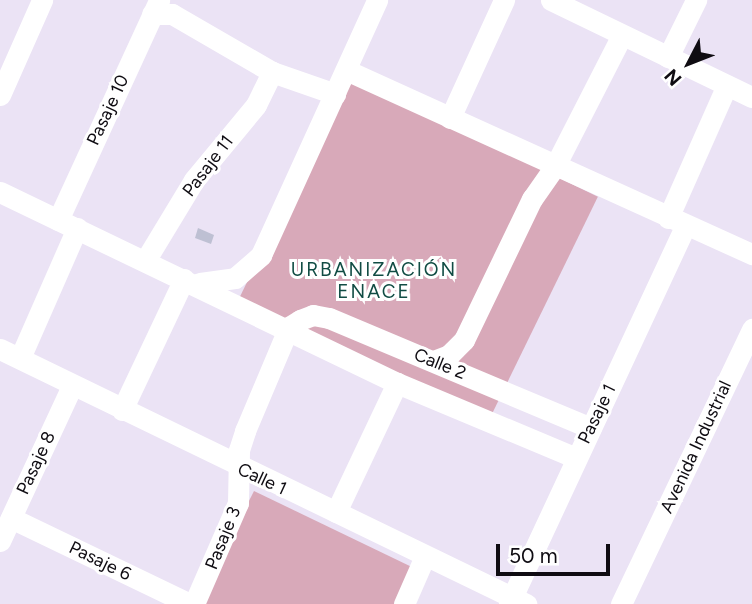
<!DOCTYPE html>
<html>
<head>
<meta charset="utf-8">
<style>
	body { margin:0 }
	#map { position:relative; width:752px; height:604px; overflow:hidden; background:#ebe3f5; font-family:Figtree,sans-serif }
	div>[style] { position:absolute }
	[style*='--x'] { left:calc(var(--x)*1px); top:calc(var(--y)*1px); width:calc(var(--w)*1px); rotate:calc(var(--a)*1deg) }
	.green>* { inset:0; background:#d8a9b9; transform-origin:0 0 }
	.building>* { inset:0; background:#bec0d3 }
	.minor>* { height:21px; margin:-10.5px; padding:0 10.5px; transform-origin:10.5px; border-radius:10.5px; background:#fff }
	span { translate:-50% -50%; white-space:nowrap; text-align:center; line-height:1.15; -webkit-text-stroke:6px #fff; paint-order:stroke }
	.street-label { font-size:18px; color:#0f0c12 }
	.neighbourhood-label { font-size:19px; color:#114c44; letter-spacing:2px }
	.north { position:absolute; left:654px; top:28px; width:70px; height:70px; -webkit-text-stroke:5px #fff; paint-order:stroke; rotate:228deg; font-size:19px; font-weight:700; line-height:28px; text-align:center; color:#0f0c12 }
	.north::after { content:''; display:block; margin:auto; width:24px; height:32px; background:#0f0c12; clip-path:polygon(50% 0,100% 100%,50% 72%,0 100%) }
	.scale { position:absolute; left:496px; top:544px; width:114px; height:32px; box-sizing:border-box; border:4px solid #0f0c12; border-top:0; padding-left:9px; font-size:21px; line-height:24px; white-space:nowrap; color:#0f0c12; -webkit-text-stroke:5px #fff; paint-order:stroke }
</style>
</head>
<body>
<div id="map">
	<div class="green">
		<div style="left:348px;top:75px;width:278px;height:258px;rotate:26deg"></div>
		<div style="clip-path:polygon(254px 491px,416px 569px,399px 604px,197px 604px)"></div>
	</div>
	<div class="building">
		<div style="clip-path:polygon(198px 228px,214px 235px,211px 244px,195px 238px)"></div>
	</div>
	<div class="minor">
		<div style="--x:551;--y:0;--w:223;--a:25.8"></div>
		<div style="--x:152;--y:14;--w:20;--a:0"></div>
		<div style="--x:172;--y:14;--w:116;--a:30.1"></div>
		<div style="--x:272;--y:72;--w:67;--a:19.2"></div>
		<div style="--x:668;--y:57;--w:64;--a:-63.8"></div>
		<div style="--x:346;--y:70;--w:446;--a:24.4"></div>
		<div style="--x:0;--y:95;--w:104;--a:-66.1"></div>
		<div style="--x:450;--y:118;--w:130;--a:-65.4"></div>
		<div style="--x:0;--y:192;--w:441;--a:25.7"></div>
		<div style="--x:397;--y:383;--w:194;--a:22.7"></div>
		<div style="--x:668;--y:218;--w:145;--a:-66.1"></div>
		<div style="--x:58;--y:220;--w:242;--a:-65.3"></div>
		<div style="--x:145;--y:261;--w:95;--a:-58.8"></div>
		<div style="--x:194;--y:180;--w:97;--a:-50.4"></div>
		<div style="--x:256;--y:105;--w:37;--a:-64"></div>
		<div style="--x:200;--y:283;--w:35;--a:-8"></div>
		<div style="--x:235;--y:278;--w:35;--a:-41"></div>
		<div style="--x:261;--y:255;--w:280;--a:-65.5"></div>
		<div style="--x:0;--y:349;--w:585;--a:25.86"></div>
		<div style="--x:20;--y:358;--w:142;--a:-66.3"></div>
		<div style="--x:436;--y:360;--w:14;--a:-21"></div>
		<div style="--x:449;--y:355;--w:21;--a:-45"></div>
		<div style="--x:464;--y:340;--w:157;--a:-64.3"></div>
		<div style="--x:532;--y:199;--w:40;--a:-55.1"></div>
		<div style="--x:555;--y:166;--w:147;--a:-62.9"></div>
		<div style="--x:122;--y:410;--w:145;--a:-64.7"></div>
		<div style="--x:336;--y:512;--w:143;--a:-64.7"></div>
		<div style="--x:11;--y:518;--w:199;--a:25.7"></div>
		<div style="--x:0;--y:541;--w:171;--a:-65.1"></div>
		<div style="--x:194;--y:604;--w:110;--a:-66.5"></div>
		<div style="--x:238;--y:503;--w:53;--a:-88.9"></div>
		<div style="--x:239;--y:450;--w:20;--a:-72"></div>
		<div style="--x:245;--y:431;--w:113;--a:-67.1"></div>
		<div style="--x:289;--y:327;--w:13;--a:-32"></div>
		<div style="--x:300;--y:320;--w:14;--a:-21"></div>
		<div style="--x:313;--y:315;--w:16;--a:11"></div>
		<div style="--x:329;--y:318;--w:284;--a:22.8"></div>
		<div style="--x:404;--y:604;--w:52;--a:-66.4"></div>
		<div style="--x:509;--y:604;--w:418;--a:-65"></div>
		<div style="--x:621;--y:604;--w:305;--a:-64.5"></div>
	</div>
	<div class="street-label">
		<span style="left:108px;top:110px;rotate:-65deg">Pasaje 10</span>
		<span style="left:208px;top:166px;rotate:-53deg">Pasaje 11</span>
		<span style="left:440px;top:364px;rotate:22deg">Calle 2</span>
		<span style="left:597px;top:414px;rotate:-64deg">Pasaje 1</span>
		<span style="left:696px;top:447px;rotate:-65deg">Avenida Industrial</span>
		<span style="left:36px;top:463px;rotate:-65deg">Pasaje 8</span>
		<span style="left:262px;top:479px;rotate:25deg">Calle 1</span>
		<span style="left:223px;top:538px;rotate:-68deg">Pasaje 3</span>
		<span style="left:100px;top:561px;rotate:26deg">Pasaje 6</span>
	</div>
	<div class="neighbourhood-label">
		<span style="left:374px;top:281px">URBANIZACIÓN<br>ENACE</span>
	</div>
	<div class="north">N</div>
	<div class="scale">50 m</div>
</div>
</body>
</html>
